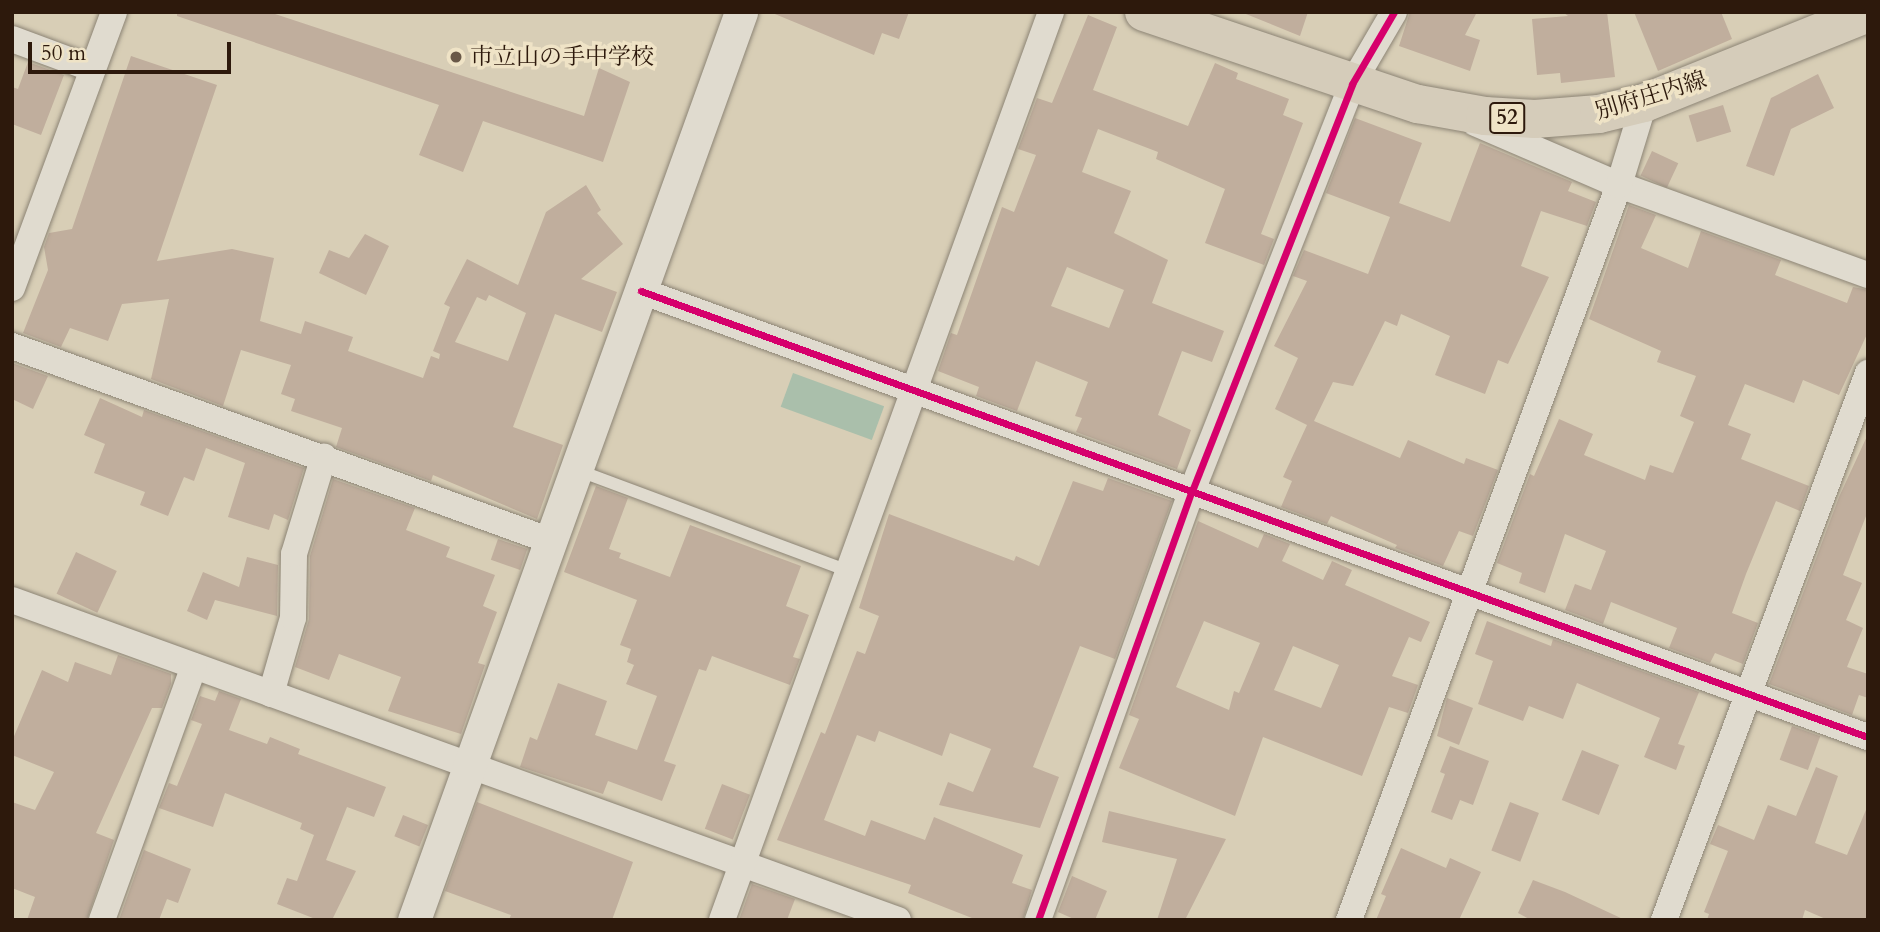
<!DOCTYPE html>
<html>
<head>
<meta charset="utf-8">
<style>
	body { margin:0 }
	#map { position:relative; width:1880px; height:932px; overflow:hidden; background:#d8ceb6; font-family:Cardo,"Noto Serif JP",serif }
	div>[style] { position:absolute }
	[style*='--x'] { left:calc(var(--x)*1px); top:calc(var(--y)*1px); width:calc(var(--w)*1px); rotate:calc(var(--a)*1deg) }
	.water>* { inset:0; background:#aabfab; transform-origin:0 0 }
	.building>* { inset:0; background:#c0ae9d; transform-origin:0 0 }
	.roads { filter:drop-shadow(0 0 2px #8c8475) drop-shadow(0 0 2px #8c8475) }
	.service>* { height:12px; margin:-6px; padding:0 6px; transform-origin:6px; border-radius:6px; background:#e0dbcf }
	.minor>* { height:26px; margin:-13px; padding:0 13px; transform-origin:13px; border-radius:13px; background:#e0dbcf }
	.tertiary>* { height:33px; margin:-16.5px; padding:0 16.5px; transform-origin:16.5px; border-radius:16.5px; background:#e0dbcf }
	.primary>* { height:38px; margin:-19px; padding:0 19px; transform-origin:19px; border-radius:19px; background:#d5ccba }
	.cycleway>* { height:7px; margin:-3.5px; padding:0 3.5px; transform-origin:3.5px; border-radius:3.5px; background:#d6006c }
	.dots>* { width:19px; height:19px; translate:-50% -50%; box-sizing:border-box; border:4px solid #efe3c6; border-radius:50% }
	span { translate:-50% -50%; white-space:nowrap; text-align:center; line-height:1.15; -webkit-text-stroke:7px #efe3c6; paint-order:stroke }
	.shield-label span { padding:2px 5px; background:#efe3c6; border:2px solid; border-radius:5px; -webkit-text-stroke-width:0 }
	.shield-label { font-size:21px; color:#2d190c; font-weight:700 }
	.poi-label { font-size:23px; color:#2d190c }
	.left { translate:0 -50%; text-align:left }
	.street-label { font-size:23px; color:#2d190c }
	.frame { position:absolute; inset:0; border:14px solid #2d190c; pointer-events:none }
	.scale { position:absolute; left:28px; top:42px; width:203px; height:32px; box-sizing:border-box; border:4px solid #2d190c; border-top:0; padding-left:9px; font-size:21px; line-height:24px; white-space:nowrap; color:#2d190c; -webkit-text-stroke:5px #efe3c6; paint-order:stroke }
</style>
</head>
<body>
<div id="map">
	<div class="water">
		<div style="left:793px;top:373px;width:97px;height:36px;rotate:20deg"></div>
	</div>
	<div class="building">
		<div style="clip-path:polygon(177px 12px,269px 12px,584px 116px,599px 68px,630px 82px,603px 162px,483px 121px,463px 172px,419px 155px,439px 105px,177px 16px)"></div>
		<div style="clip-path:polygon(770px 12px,909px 12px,899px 39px,882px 33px,874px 55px)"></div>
		<div style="clip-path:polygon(1241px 12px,1308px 12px,1300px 36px)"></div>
		<div style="clip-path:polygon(1410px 12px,1477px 12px,1465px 35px,1480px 40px,1470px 71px,1399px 46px)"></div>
		<div style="clip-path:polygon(1563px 12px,1607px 12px,1615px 77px,1561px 83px,1560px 73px,1537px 75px,1532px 19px,1568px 16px)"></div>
		<div style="clip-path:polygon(1634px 12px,1721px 12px,1732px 39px,1658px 71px)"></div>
		<div style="clip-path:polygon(evenodd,1088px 15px,1117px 27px,1093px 90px,1188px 126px,1215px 63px,1238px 73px,1236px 79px,1289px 99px,1283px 115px,1303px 123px,1261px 234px,1274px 239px,1264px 265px,1205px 243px,1225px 189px,1156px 159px,1158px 152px,1098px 129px,1082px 172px,1131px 191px,1114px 233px,1168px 260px,1152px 303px,1224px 331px,1212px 362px,1182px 351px,1158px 415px,1191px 430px,1177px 469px,1076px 432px,1082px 418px,1075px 416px,1088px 382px,1036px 361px,1017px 411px,976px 396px,979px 387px,938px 371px,951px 333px,957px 335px,1002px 207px,1014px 212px,1036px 155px,1018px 149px,1037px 98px,1052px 103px,1088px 15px,1067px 267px,1124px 290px,1109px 328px,1051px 306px,1067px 267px)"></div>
		<div style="clip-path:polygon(evenodd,131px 56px,217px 85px,157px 261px,232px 249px,274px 258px,260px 321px,301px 334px,305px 321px,353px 337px,348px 351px,423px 378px,431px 356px,439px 359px,440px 354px,433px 351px,450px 307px,444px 304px,467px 259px,518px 285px,546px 212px,586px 185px,601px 210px,597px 213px,623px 244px,581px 279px,617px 292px,602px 332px,555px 314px,513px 427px,563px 445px,537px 519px,433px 475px,431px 481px,336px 447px,342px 428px,291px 411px,295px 399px,281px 394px,291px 365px,241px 350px,223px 406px,151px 379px,169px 299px,122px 304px,108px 341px,70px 328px,61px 347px,23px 333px,48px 270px,44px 247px,49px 233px,72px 229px,131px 56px,489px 295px,526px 313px,508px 361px,455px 342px,477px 297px,486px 301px,489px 295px)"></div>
		<div style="clip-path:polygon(28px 62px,64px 75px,41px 135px,12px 124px,12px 87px,18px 89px)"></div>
		<div style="clip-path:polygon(1818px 74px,1834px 108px,1791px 129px,1774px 176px,1746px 166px,1771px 98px)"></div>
		<div style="left:1723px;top:105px;width:28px;height:36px;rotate:73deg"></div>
		<div style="clip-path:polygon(1355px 118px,1422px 143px,1399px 203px,1450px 222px,1480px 143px,1572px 182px,1568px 191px,1596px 202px,1587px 226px,1541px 211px,1521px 266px,1549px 277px,1508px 364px,1498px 360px,1485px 394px,1435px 375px,1450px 336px,1401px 314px,1397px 326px,1385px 321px,1353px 386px,1333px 382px,1314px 421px,1400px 458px,1408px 440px,1464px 464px,1466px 458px,1498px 470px,1473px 536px,1459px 531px,1443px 566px,1395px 548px,1397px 545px,1331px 516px,1327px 524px,1281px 507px,1292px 481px,1283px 477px,1307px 425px,1275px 409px,1298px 358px,1274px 346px,1307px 281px,1293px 276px,1304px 250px,1368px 274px,1390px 217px,1326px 193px)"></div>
		<div style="left:1652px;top:151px;width:29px;height:27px;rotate:25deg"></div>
		<div style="clip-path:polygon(1629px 205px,1656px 215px,1641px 248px,1688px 268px,1701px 231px,1781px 260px,1775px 275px,1847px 303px,1853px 287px,1868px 290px,1868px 332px,1839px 395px,1803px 380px,1794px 403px,1745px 384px,1728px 425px,1751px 434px,1741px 459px,1809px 486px,1800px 511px,1776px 501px,1746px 574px,1732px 613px,1758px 623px,1743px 664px,1715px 653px,1710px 663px,1669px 648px,1677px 628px,1611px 602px,1603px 624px,1565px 610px,1575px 584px,1591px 590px,1606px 551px,1565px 534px,1545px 593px,1519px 583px,1522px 573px,1497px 563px,1530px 474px,1534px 476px,1559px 419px,1593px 434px,1584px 455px,1645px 480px,1650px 465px,1673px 473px,1694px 422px,1680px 416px,1696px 376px,1657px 362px,1661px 351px,1589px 319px)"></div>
		<div style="clip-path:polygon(365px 234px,389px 246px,366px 295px,319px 273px,329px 250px,349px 258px)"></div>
		<div style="clip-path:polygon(12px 363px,48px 376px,33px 409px,12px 399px)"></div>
		<div style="clip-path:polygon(100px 398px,142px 417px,144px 410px,304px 468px,288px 520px,274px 514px,269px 530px,228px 517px,245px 463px,206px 448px,194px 481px,184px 477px,168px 516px,140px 505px,145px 492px,94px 473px,105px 444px,84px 435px)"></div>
		<div style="clip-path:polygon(1868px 434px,1868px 511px,1843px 575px,1862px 583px,1846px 620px,1863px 628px,1847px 667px,1868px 674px,1868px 698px,1859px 695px,1852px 715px,1769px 684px,1839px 497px)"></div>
		<div style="clip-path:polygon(1108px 478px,1172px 501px,1115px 659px,1080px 646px,1033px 767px,1059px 777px,1040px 828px,939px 805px,948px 782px,973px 792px,991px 749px,950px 733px,942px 756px,879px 731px,875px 742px,857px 735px,824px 820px,865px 836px,871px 820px,925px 840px,934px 817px,1023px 855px,1012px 883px,1032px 890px,1023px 920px,977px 920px,908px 893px,911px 885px,777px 840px,821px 732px,825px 734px,857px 651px,865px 654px,879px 616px,859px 608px,889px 514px,1014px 561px,1016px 556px,1039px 566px,1073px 481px,1103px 491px)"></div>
		<div style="clip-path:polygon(333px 479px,415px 508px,406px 530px,450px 547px,446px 557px,495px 575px,483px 606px,497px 612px,478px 663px,485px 665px,461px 734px,388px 711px,401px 677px,339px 654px,329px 680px,295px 667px,309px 619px,310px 556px)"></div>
		<div style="clip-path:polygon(596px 486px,628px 498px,609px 549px,621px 553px,619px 558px,670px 577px,690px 525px,801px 566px,786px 606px,809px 615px,793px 657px,800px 659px,790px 685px,712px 656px,706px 671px,699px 669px,664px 761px,676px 765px,662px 801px,608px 781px,603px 794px,520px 767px,530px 737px,537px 740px,558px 683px,607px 701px,595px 735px,637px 750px,657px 696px,626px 684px,634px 665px,627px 662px,631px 649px,620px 645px,637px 600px,564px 572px)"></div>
		<div style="clip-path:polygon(evenodd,1198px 521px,1258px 548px,1264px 534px,1290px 544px,1282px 561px,1323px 580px,1332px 561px,1352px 570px,1345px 585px,1430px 622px,1421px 642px,1409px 637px,1392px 676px,1418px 685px,1408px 713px,1389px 707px,1362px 776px,1263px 737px,1235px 816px,1119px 768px,1139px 719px,1129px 715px,1198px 521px,1204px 621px,1260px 643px,1239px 693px,1234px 691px,1229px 710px,1176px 687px,1204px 621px,1198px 521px,1293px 646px,1339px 665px,1321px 708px,1274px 690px,1293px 646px)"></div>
		<div style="left:498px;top:539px;width:31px;height:22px;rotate:19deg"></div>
		<div style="left:76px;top:552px;width:45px;height:46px;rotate:25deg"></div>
		<div style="clip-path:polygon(247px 557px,278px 565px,277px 616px,215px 600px,207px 620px,187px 611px,203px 572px,239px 587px)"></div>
		<div style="clip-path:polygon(1487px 621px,1551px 646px,1553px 639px,1699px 692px,1678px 744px,1685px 746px,1676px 770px,1644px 757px,1660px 718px,1577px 683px,1563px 719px,1529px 706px,1523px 721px,1478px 704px,1493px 661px,1475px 654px)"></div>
		<div style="clip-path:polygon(118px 655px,171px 674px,171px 684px,162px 708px,152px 708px,96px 833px,114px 840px,87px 920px,27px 920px,35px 897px,12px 888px,12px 802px,35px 810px,54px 772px,12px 755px,12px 741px,42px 670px,68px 682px,75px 662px,111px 675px)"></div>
		<div style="clip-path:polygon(219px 691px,241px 699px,229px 730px,267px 744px,270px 737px,300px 749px,298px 754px,386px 787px,374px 817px,347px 807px,326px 860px,356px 871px,332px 920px,318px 920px,277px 904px,287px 878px,297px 881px,314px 835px,300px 829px,302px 823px,225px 793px,213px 827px,159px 808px,169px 783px,177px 786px,202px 724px,191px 720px,200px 696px,215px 701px)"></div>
		<div style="clip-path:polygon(1447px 698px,1473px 708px,1459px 745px,1437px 736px)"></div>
		<div style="left:1792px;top:726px;width:30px;height:36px;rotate:20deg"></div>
		<div style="clip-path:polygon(1450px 746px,1489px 761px,1473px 805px,1460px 800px,1452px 820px,1431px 812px,1445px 774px,1440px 772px)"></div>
		<div style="left:1582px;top:750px;width:40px;height:54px;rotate:22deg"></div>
		<div style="clip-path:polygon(1816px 767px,1838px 776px,1815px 843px,1847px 855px,1868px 805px,1868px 920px,1828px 920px,1805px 910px,1802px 920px,1707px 920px,1709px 914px,1704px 912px,1728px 851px,1710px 844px,1718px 825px,1754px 840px,1768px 805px,1796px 816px)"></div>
		<div style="left:722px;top:784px;width:30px;height:48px;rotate:21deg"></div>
		<div style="clip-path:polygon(477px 802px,633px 862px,612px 920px,509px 920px,511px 915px,445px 891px)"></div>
		<div style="left:1510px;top:802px;width:31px;height:52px;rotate:21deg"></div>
		<div style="clip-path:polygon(1109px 811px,1226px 839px,1185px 920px,1157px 920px,1177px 859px,1102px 842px)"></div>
		<div style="left:403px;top:815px;width:27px;height:23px;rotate:22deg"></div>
		<div style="clip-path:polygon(1401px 848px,1446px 868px,1450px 858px,1481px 872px,1459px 920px,1376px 920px,1386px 896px,1381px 894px)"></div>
		<div style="clip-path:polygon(144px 850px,191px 869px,178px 903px,167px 899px,159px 920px,119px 920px)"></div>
		<div style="clip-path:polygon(1072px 876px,1107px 891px,1095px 920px,1076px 920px,1058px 912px)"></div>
		<div style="clip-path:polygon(1533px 880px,1565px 892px,1625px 920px,1531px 920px,1518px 913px)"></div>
		<div style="clip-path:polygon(752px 884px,795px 899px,787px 920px,739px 920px)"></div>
	</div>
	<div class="roads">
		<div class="service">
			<div style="--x:577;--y:470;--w:289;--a:20.4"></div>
		</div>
		<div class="minor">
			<div style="--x:12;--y:39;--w:86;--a:20.3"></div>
			<div style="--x:1475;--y:123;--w:157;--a:23.3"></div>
			<div style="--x:1619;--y:185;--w:265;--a:19.9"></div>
			<div style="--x:12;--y:288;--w:294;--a:-69.7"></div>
			<div style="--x:641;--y:291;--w:1306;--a:19.98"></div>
			<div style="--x:12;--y:346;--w:573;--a:19.89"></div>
			<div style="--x:12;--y:600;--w:942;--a:19.86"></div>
			<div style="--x:271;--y:694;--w:79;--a:-73.9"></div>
			<div style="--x:293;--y:618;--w:64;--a:-89.1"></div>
			<div style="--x:294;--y:554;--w:102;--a:-73"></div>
			<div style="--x:102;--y:920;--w:270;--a:-70.1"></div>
			<div style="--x:722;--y:920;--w:966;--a:-70.08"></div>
			<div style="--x:1038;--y:920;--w:456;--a:-70.3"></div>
			<div style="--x:1192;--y:491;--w:437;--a:-68.5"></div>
			<div style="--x:1352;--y:84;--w:83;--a:-59.7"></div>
			<div style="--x:1349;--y:920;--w:783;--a:-69.83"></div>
			<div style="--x:1619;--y:185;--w:86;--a:-73"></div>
			<div style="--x:1664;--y:920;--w:584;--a:-69.55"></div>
		</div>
		<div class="tertiary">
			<div style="--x:414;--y:920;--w:965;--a:-70.19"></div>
		</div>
		<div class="primary">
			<div style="--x:1144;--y:12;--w:289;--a:18.6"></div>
			<div style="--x:1418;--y:104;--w:68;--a:10.2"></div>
			<div style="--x:1485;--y:116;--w:50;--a:3.4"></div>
			<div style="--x:1535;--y:119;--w:64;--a:-4.5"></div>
			<div style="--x:1599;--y:114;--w:46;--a:-13.7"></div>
			<div style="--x:1644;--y:103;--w:241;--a:-21.9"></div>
		</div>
	</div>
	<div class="cycleway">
		<div style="--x:641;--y:291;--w:1306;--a:19.98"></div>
		<div style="--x:1038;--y:920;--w:456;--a:-70.3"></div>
		<div style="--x:1192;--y:491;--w:437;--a:-68.5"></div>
		<div style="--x:1352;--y:84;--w:83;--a:-59.7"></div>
	</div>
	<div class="dots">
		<div style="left:456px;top:57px;background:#695848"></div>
	</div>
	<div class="shield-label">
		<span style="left:1507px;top:118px">52</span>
	</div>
	<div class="poi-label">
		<span class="left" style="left:470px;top:57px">市立山の手中学校</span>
	</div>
	<div class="street-label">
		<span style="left:1651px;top:96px;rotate:-17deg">別府庄内線</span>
	</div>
	<div class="frame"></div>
	<div class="scale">50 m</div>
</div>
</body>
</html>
